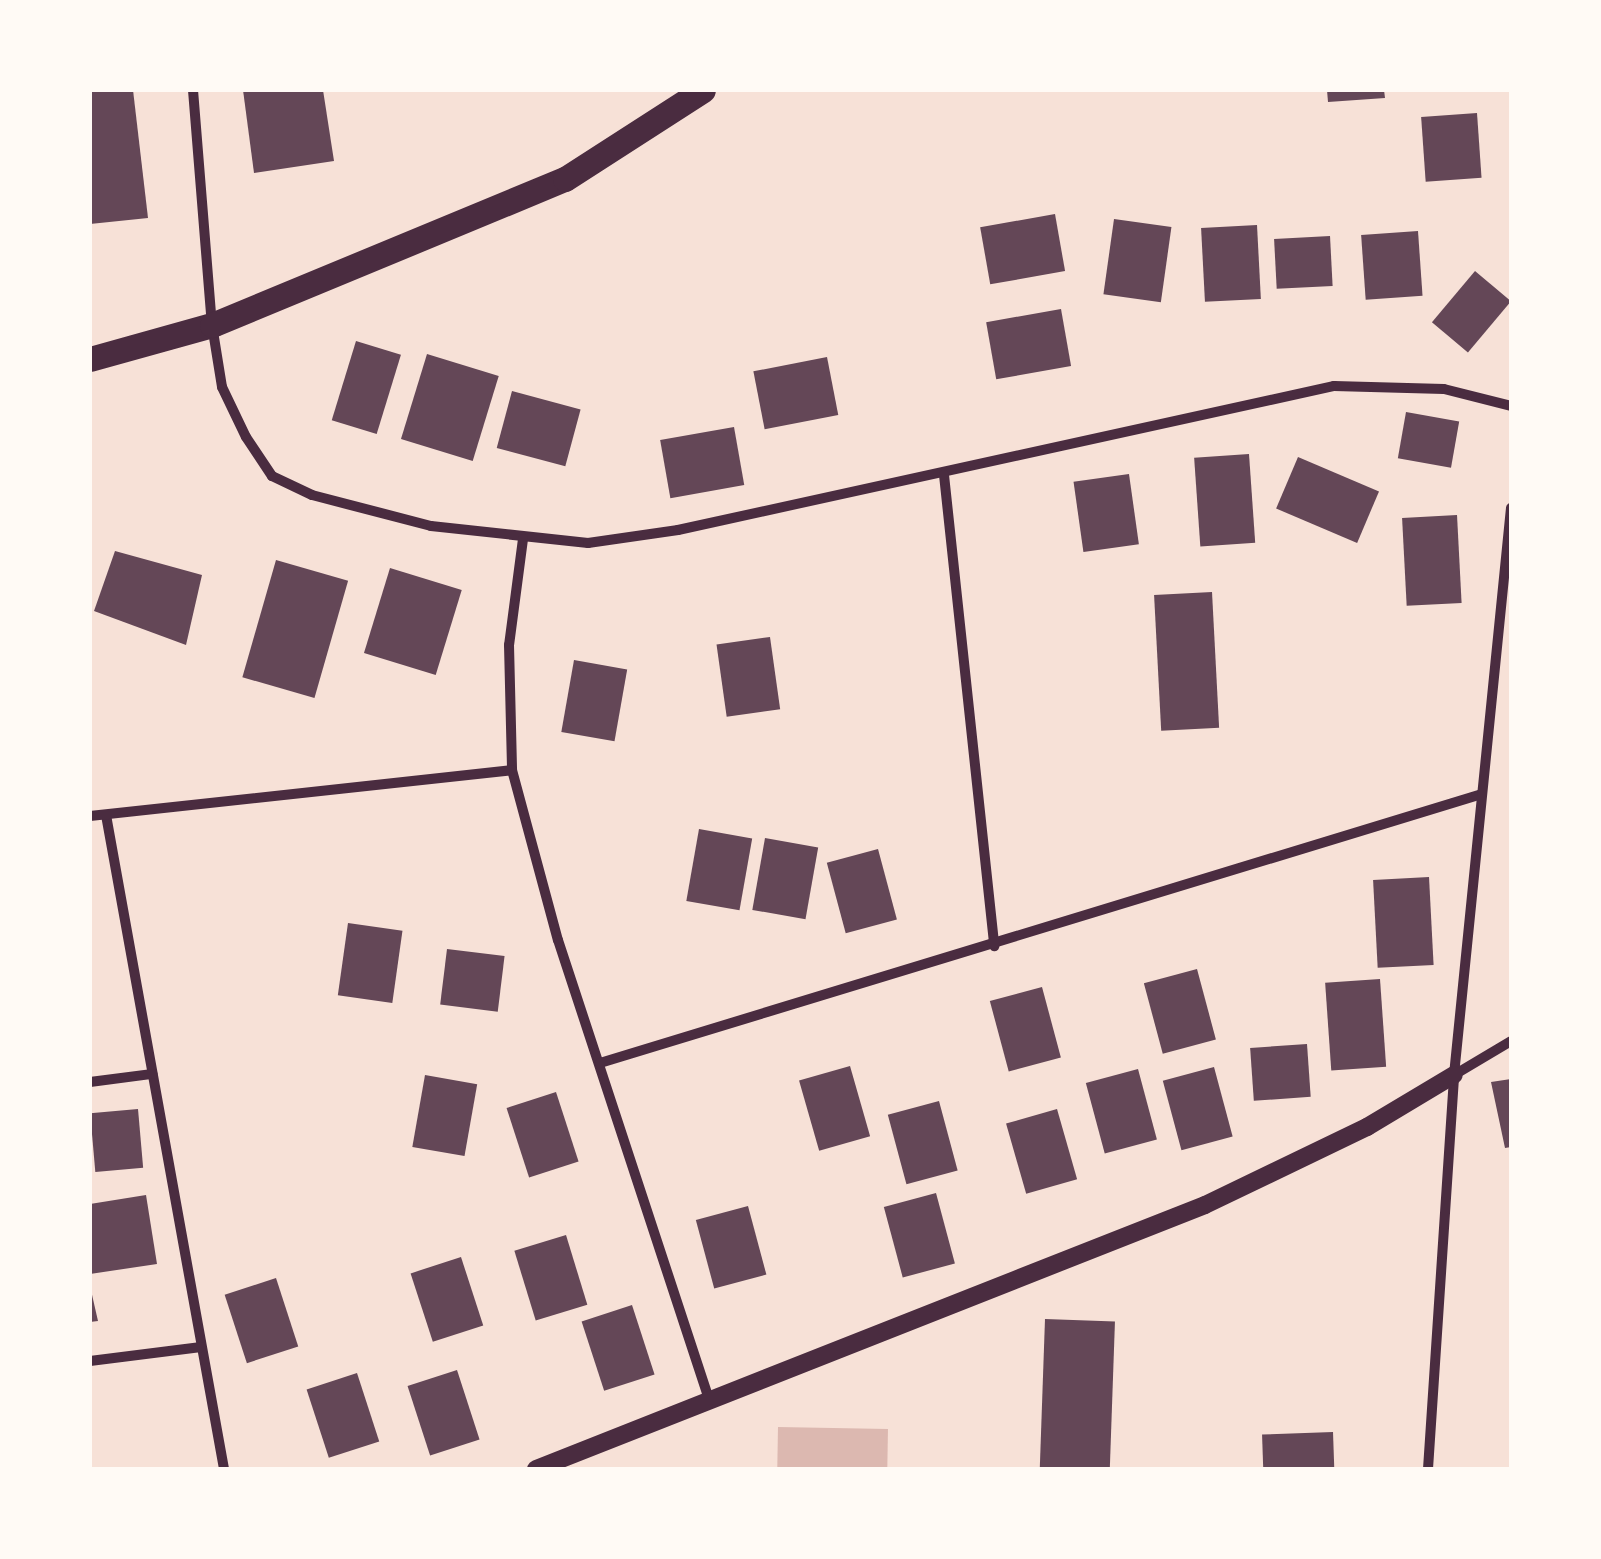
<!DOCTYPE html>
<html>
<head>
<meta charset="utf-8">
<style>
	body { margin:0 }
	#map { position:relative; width:1601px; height:1559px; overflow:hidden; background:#f7e1d7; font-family:Mulish,sans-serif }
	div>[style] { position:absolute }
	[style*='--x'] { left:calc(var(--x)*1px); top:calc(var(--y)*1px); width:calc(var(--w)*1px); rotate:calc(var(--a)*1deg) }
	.water>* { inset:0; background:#dcb8b0; transform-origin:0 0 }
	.building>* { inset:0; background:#644757; transform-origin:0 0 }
	.minor>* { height:10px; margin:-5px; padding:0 5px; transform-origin:5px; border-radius:5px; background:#4a2c40 }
	.tertiary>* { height:18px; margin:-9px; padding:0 9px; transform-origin:9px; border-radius:9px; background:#4a2c40 }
	.primary>* { height:25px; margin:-12.5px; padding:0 12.5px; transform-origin:12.5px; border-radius:12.5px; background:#4a2c40 }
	span { translate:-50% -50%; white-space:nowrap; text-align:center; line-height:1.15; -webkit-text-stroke:10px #fffaf5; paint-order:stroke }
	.frame { position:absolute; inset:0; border:92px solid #fffaf5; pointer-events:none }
</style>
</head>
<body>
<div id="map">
	<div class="water">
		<div style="left:778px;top:1427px;width:110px;height:42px;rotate:1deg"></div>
	</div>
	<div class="building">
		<div style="clip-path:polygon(133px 90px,148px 218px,90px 224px,90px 91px)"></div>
		<div style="clip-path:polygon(243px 90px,323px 90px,334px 161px,254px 173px)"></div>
		<div style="clip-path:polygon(1327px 90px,1384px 90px,1385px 98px,1328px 102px)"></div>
		<div style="left:1477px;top:113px;width:65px;height:56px;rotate:86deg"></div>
		<div style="left:1055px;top:214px;width:58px;height:76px;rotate:80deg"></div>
		<div style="left:1114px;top:219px;width:58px;height:76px;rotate:8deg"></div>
		<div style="left:1257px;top:225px;width:74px;height:56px;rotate:87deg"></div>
		<div style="left:1418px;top:231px;width:65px;height:57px;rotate:86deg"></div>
		<div style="left:1330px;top:236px;width:50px;height:56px;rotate:87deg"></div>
		<div style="left:1475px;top:271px;width:47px;height:67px;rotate:40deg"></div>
		<div style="left:1061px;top:309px;width:58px;height:76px;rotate:80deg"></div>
		<div style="left:356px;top:341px;width:47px;height:83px;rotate:17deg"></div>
		<div style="left:427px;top:354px;width:75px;height:89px;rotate:17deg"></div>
		<div style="left:827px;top:357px;width:59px;height:75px;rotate:79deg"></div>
		<div style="left:512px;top:391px;width:71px;height:59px;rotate:15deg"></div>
		<div style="left:1406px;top:412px;width:54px;height:47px;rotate:10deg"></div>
		<div style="left:734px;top:427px;width:59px;height:75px;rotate:80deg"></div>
		<div style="left:1249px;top:454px;width:89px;height:55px;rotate:86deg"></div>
		<div style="left:1298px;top:457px;width:88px;height:56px;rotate:23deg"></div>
		<div style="left:1129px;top:474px;width:71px;height:56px;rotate:82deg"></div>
		<div style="left:1457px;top:515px;width:88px;height:55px;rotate:87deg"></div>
		<div style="clip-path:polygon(115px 551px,202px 575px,186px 645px,94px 611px)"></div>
		<div style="left:276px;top:560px;width:75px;height:122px;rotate:16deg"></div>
		<div style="left:390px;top:568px;width:75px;height:89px;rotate:17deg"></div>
		<div style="left:1212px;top:592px;width:136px;height:58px;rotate:87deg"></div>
		<div style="left:770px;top:637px;width:73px;height:54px;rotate:82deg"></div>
		<div style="left:574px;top:660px;width:54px;height:73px;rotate:10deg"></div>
		<div style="left:699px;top:829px;width:54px;height:73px;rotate:10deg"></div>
		<div style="left:765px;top:838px;width:54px;height:73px;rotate:10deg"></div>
		<div style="left:878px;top:849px;width:73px;height:53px;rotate:75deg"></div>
		<div style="left:1429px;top:877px;width:88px;height:56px;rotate:87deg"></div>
		<div style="left:348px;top:923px;width:55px;height:73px;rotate:8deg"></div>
		<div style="left:447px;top:949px;width:58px;height:56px;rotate:7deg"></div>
		<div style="left:1197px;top:969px;width:73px;height:55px;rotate:75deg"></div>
		<div style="left:1380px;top:979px;width:88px;height:55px;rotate:86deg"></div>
		<div style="left:1042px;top:987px;width:73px;height:54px;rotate:75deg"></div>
		<div style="left:1307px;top:1044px;width:53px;height:57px;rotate:86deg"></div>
		<div style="left:850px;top:1066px;width:73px;height:53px;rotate:74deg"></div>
		<div style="left:1214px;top:1067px;width:72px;height:53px;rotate:75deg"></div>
		<div style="left:1138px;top:1069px;width:73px;height:54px;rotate:75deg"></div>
		<div style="left:425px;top:1075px;width:53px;height:73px;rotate:10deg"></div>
		<div style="clip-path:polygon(1511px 1079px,1511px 1147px,1505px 1148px,1491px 1082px)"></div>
		<div style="left:556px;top:1092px;width:73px;height:52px;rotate:72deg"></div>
		<div style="left:939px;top:1101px;width:72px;height:53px;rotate:75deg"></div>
		<div style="left:138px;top:1109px;width:59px;height:48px;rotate:85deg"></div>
		<div style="left:1057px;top:1109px;width:73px;height:53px;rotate:74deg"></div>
		<div style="left:936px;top:1193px;width:73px;height:54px;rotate:75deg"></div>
		<div style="clip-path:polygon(146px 1195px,157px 1264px,90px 1274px,90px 1204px)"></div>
		<div style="left:748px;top:1206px;width:71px;height:54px;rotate:75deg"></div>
		<div style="left:566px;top:1235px;width:73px;height:54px;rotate:73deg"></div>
		<div style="left:461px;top:1257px;width:72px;height:53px;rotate:72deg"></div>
		<div style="left:276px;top:1278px;width:72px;height:54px;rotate:72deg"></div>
		<div style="clip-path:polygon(90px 1286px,98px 1321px,90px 1322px)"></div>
		<div style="left:632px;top:1305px;width:73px;height:53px;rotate:72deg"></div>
		<div style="left:1045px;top:1319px;width:70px;height:150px;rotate:2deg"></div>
		<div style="left:457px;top:1370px;width:73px;height:52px;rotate:72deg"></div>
		<div style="left:357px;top:1373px;width:72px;height:53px;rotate:72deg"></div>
		<div style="left:1333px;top:1432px;width:37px;height:71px;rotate:88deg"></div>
	</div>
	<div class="minor">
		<div style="--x:193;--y:90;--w:236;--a:85.4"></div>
		<div style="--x:212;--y:325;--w:63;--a:80.8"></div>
		<div style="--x:222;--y:387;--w:55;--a:64.4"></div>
		<div style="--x:246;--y:437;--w:47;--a:56.3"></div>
		<div style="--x:272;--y:476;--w:44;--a:25.4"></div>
		<div style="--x:312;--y:495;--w:123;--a:14.6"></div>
		<div style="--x:431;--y:526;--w:158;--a:6.2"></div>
		<div style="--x:588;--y:543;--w:91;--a:-8.2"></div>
		<div style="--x:678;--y:530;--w:672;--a:-12.38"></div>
		<div style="--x:1334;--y:386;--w:110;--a:1.6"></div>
		<div style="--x:1444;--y:389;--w:69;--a:14.2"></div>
		<div style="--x:944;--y:475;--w:474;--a:83.9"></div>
		<div style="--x:523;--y:539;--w:107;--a:97.5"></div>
		<div style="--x:509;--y:645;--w:125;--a:88.6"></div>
		<div style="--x:512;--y:770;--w:176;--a:74.9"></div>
		<div style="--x:558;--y:940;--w:486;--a:71.8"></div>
		<div style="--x:106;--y:815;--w:665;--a:79.77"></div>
		<div style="--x:90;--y:816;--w:424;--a:-6.2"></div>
		<div style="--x:600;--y:1063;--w:922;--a:-16.96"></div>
		<div style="--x:1454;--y:1075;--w:66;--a:-30.8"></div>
		<div style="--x:90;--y:1082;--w:63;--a:-7.4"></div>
		<div style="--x:90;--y:1361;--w:112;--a:-7.2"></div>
		<div style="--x:1428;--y:1469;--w:395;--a:-86.2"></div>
		<div style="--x:1454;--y:1075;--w:570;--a:-84.26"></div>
	</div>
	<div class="tertiary">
		<div style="--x:536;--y:1469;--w:719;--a:-21.54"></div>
		<div style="--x:1205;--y:1205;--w:180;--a:-25.7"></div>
		<div style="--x:1367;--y:1127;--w:101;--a:-30.9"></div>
	</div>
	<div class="primary">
		<div style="--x:90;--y:359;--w:127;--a:-15.6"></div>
		<div style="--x:212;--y:325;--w:382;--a:-22.5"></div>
		<div style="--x:565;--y:179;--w:164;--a:-32.8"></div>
	</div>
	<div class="frame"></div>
</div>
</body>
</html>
